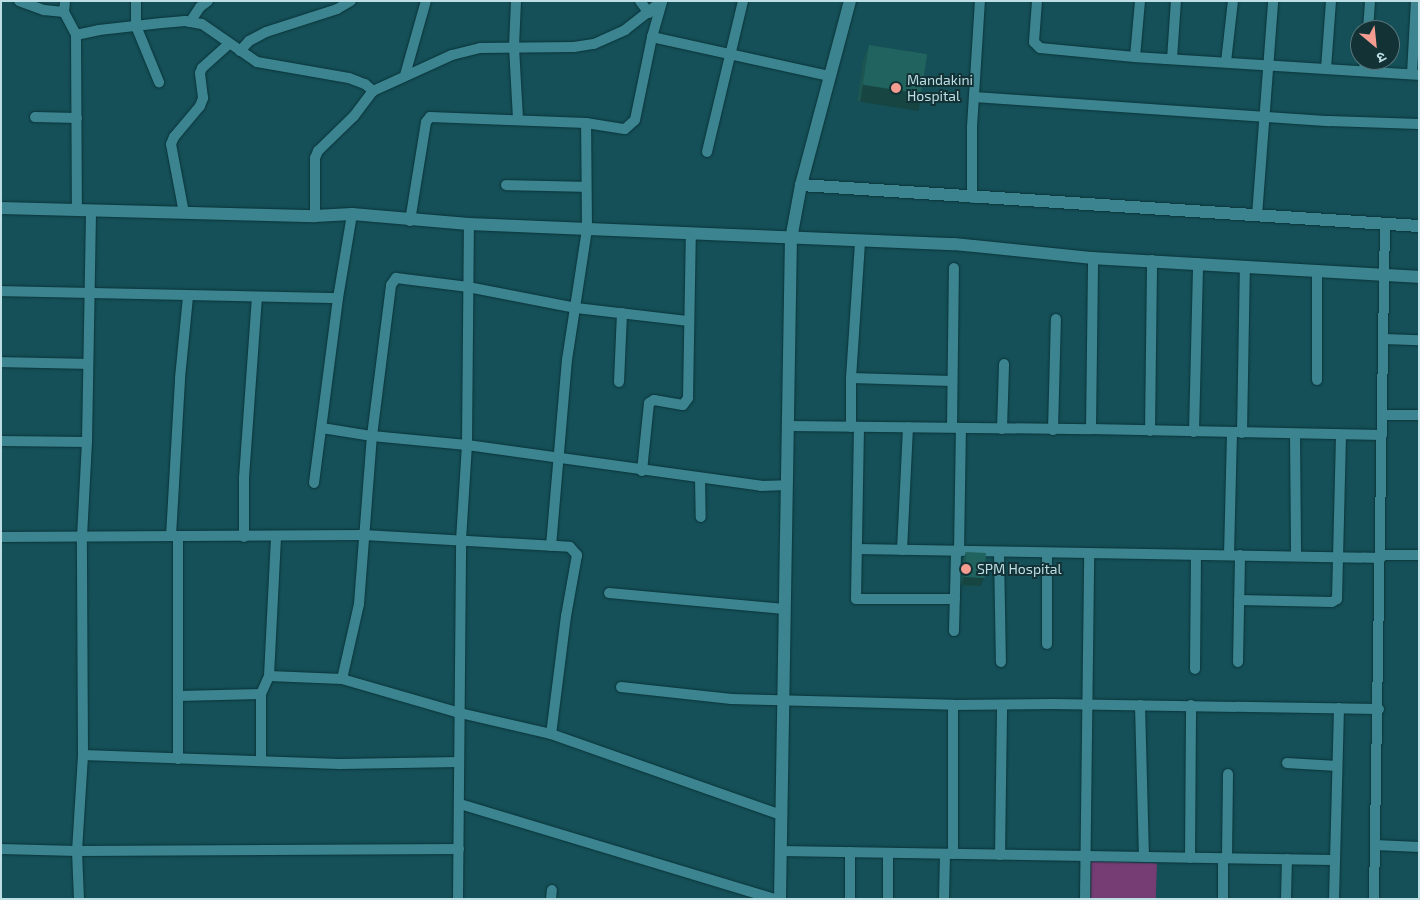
<!DOCTYPE html>
<html>
<head>
<meta charset="utf-8">
<style>
	body { margin:0 }
	#map { position:relative; width:1420px; height:900px; overflow:hidden; background:#154f57; font-family:"Exo 2","Noto Sans Devanagari",sans-serif }
	div>[style] { position:absolute }
	[style*='--x'] { left:calc(var(--x)*1px); top:calc(var(--y)*1px); width:calc(var(--w)*1px); rotate:calc(var(--a)*1deg) }
	.green>* { inset:0; background:#763d74; transform-origin:0 0 }
	.roads { filter:drop-shadow(0 0 1px #0a3338) drop-shadow(0 0 1px #0a3338) }
	.minor>* { height:10px; margin:-5px; padding:0 5px; transform-origin:5px; border-radius:5px; background:#3c8590 }
	.tertiary>* { height:12px; margin:-6px; padding:0 6px; transform-origin:6px; border-radius:6px; background:#3c8590 }
	.wall>* { inset:0; background:#1c5551 }
	.shaded-wall>* { inset:0; background:#174542; transform-origin:0 0 }
	.building>* { inset:0; background:#21635e; transform-origin:0 0 }
	.dots>* { width:14px; height:14px; translate:-50% -50%; box-sizing:border-box; border:2px solid #133236; border-radius:50% }
	span { translate:-50% -50%; white-space:nowrap; text-align:center; line-height:1.15; -webkit-text-stroke:4px #133236; paint-order:stroke }
	.poi-label { font-size:14px; color:#bcdee4 }
	.left { translate:0 -50%; text-align:left }
	.frame { position:absolute; inset:0; border:2px solid #bcdee4; pointer-events:none }
	.north { position:absolute; left:1350px; top:20px; width:50px; height:50px; box-sizing:border-box; background:#133236; border:1px solid #57777c; border-radius:50%; rotate:152deg; font-size:14px; font-weight:700; line-height:20px; text-align:center; color:#bcdee4 }
	.north::after { content:''; display:block; margin:auto; width:18px; height:22px; background:#f59c90; clip-path:polygon(50% 0,100% 100%,50% 72%,0 100%) }
</style>
</head>
<body>
<div id="map">
	<div class="green">
		<div style="left:1091px;top:861px;width:66px;height:38px;rotate:2deg"></div>
	</div>
	<div class="roads">
		<div class="minor">
			<div style="--x:19;--y:1;--w:27;--a:20"></div>
			<div style="--x:44;--y:10;--w:20;--a:6"></div>
			<div style="--x:65;--y:1;--w:11;--a:95"></div>
			<div style="--x:64;--y:12;--w:26;--a:62"></div>
			<div style="--x:76;--y:35;--w:175;--a:89.7"></div>
			<div style="--x:136;--y:1;--w:25;--a:90"></div>
			<div style="--x:136;--y:26;--w:61;--a:67.7"></div>
			<div style="--x:516;--y:1;--w:46;--a:92.5"></div>
			<div style="--x:514;--y:47;--w:72;--a:86.8"></div>
			<div style="--x:640;--y:1;--w:15;--a:53"></div>
			<div style="--x:1037;--y:1;--w:41;--a:94.2"></div>
			<div style="--x:1034;--y:42;--w:8;--a:45"></div>
			<div style="--x:1040;--y:48;--w:95;--a:5.4"></div>
			<div style="--x:1135;--y:57;--w:285;--a:3.6"></div>
			<div style="--x:190;--y:22;--w:18;--a:-56"></div>
			<div style="--x:200;--y:7;--w:10;--a:-37"></div>
			<div style="--x:1368;--y:30;--w:29;--a:-86"></div>
			<div style="--x:76;--y:35;--w:24;--a:-12"></div>
			<div style="--x:99;--y:30;--w:63;--a:-6.3"></div>
			<div style="--x:162;--y:23;--w:23;--a:-5"></div>
			<div style="--x:185;--y:21;--w:17;--a:10"></div>
			<div style="--x:202;--y:24;--w:67;--a:34.6"></div>
			<div style="--x:257;--y:62;--w:93;--a:9.9"></div>
			<div style="--x:349;--y:78;--w:17;--a:21"></div>
			<div style="--x:365;--y:84;--w:11;--a:41"></div>
			<div style="--x:652;--y:37;--w:182;--a:12.4"></div>
			<div style="--x:240;--y:51;--w:13;--a:-48"></div>
			<div style="--x:249;--y:41;--w:19;--a:-28"></div>
			<div style="--x:266;--y:32;--w:75;--a:-17.9"></div>
			<div style="--x:337;--y:9;--w:16;--a:-30"></div>
			<div style="--x:1135;--y:57;--w:56;--a:-84.9"></div>
			<div style="--x:1172;--y:59;--w:58;--a:-86.1"></div>
			<div style="--x:1226;--y:62;--w:61;--a:-83.5"></div>
			<div style="--x:1326;--y:69;--w:68;--a:-85.8"></div>
			<div style="--x:1364;--y:71;--w:11;--a:-85"></div>
			<div style="--x:1412;--y:74;--w:73;--a:-86.9"></div>
			<div style="--x:405;--y:75;--w:77;--a:-74.2"></div>
			<div style="--x:974;--y:97;--w:356;--a:3.9"></div>
			<div style="--x:1329;--y:121;--w:90;--a:1.9"></div>
			<div style="--x:35;--y:117;--w:42;--a:1.4"></div>
			<div style="--x:707;--y:152;--w:155;--a:-76.6"></div>
			<div style="--x:506;--y:185;--w:80;--a:1.4"></div>
			<div style="--x:972;--y:198;--w:71;--a:-90"></div>
			<div style="--x:972;--y:127;--w:126;--a:-86.4"></div>
			<div style="--x:184;--y:213;--w:70;--a:-100.7"></div>
			<div style="--x:171;--y:144;--w:8;--a:-67"></div>
			<div style="--x:174;--y:137;--w:40;--a:-50"></div>
			<div style="--x:200;--y:106;--w:9;--a:-69"></div>
			<div style="--x:203;--y:98;--w:25;--a:-97"></div>
			<div style="--x:200;--y:73;--w:5;--a:-68"></div>
			<div style="--x:202;--y:68;--w:36;--a:-42"></div>
			<div style="--x:315;--y:216;--w:58;--a:-90"></div>
			<div style="--x:315;--y:158;--w:8;--a:-67"></div>
			<div style="--x:318;--y:151;--w:50;--a:-44.2"></div>
			<div style="--x:354;--y:116;--w:31;--a:-53"></div>
			<div style="--x:373;--y:91;--w:87;--a:-24.5"></div>
			<div style="--x:452;--y:55;--w:29;--a:-14"></div>
			<div style="--x:480;--y:48;--w:94;--a:-0.6"></div>
			<div style="--x:574;--y:47;--w:20;--a:-9"></div>
			<div style="--x:594;--y:44;--w:34;--a:-24"></div>
			<div style="--x:625;--y:30;--w:47;--a:-38.1"></div>
			<div style="--x:1257;--y:216;--w:216;--a:-85.7"></div>
			<div style="--x:410;--y:221;--w:100;--a:-80.8"></div>
			<div style="--x:426;--y:122;--w:6;--a:-51"></div>
			<div style="--x:430;--y:117;--w:156;--a:2.2"></div>
			<div style="--x:1317;--y:270;--w:110;--a:90"></div>
			<div style="--x:1;--y:291;--w:337;--a:1.2"></div>
			<div style="--x:1384;--y:339;--w:35;--a:2"></div>
			<div style="--x:1;--y:362;--w:86;--a:1.3"></div>
			<div style="--x:851;--y:378;--w:137;--a:-86.2"></div>
			<div style="--x:619;--y:382;--w:69;--a:-87.5"></div>
			<div style="--x:1382;--y:415;--w:37;--a:0"></div>
			<div style="--x:789;--y:426;--w:302;--a:0.6"></div>
			<div style="--x:1091;--y:429;--w:291;--a:1.2"></div>
			<div style="--x:851;--y:427;--w:49;--a:-90"></div>
			<div style="--x:851;--y:378;--w:101;--a:1.7"></div>
			<div style="--x:859;--y:427;--w:172;--a:91"></div>
			<div style="--x:856;--y:599;--w:99;--a:0"></div>
			<div style="--x:952;--y:427;--w:159;--a:-89.3"></div>
			<div style="--x:322;--y:428;--w:51;--a:9.1"></div>
			<div style="--x:372;--y:436;--w:95;--a:5.4"></div>
			<div style="--x:467;--y:445;--w:297;--a:7.9"></div>
			<div style="--x:761;--y:486;--w:25;--a:-2"></div>
			<div style="--x:1002;--y:429;--w:65;--a:-88.2"></div>
			<div style="--x:1091;--y:429;--w:171;--a:-89.3"></div>
			<div style="--x:1053;--y:430;--w:111;--a:-88.5"></div>
			<div style="--x:1150;--y:431;--w:171;--a:-89.3"></div>
			<div style="--x:1194;--y:432;--w:169;--a:-88.6"></div>
			<div style="--x:1242;--y:433;--w:167;--a:-89"></div>
			<div style="--x:1295;--y:434;--w:122;--a:89.5"></div>
			<div style="--x:1;--y:441;--w:86;--a:0.7"></div>
			<div style="--x:642;--y:471;--w:68;--a:-84.1"></div>
			<div style="--x:649;--y:403;--w:6;--a:-31"></div>
			<div style="--x:654;--y:400;--w:29;--a:10"></div>
			<div style="--x:683;--y:405;--w:9;--a:-54"></div>
			<div style="--x:688;--y:398;--w:165;--a:-89"></div>
			<div style="--x:700;--y:478;--w:39;--a:89"></div>
			<div style="--x:314;--y:483;--w:187;--a:-82.6"></div>
			<div style="--x:338;--y:298;--w:85;--a:-80.5"></div>
			<div style="--x:171;--y:536;--w:158;--a:-86.7"></div>
			<div style="--x:180;--y:378;--w:82;--a:-84.4"></div>
			<div style="--x:1;--y:537;--w:363;--a:-0.3"></div>
			<div style="--x:364;--y:535;--w:206;--a:3.3"></div>
			<div style="--x:570;--y:547;--w:11;--a:49"></div>
			<div style="--x:577;--y:555;--w:62;--a:100.2"></div>
			<div style="--x:566;--y:616;--w:119;--a:97.2"></div>
			<div style="--x:178;--y:537;--w:222;--a:90"></div>
			<div style="--x:244;--y:537;--w:59;--a:-90"></div>
			<div style="--x:244;--y:478;--w:181;--a:-85.9"></div>
			<div style="--x:551;--y:546;--w:187;--a:-85.1"></div>
			<div style="--x:567;--y:360;--w:133;--a:-81.3"></div>
			<div style="--x:587;--y:229;--w:106;--a:-90.5"></div>
			<div style="--x:586;--y:123;--w:39;--a:9"></div>
			<div style="--x:625;--y:129;--w:13;--a:-42"></div>
			<div style="--x:635;--y:120;--w:85;--a:-78.4"></div>
			<div style="--x:652;--y:37;--w:37;--a:-74"></div>
			<div style="--x:857;--y:549;--w:524;--a:0.98"></div>
			<div style="--x:902;--y:550;--w:123;--a:-87.2"></div>
			<div style="--x:959;--y:552;--w:124;--a:-89.1"></div>
			<div style="--x:999;--y:552;--w:110;--a:89"></div>
			<div style="--x:1229;--y:555;--w:122;--a:-88.6"></div>
			<div style="--x:1381;--y:555;--w:38;--a:0"></div>
			<div style="--x:609;--y:593;--w:176;--a:5.2"></div>
			<div style="--x:1239;--y:600;--w:93;--a:1.2"></div>
			<div style="--x:1332;--y:602;--w:6;--a:-31"></div>
			<div style="--x:1337;--y:599;--w:164;--a:-88.6"></div>
			<div style="--x:954;--y:631;--w:79;--a:-88.5"></div>
			<div style="--x:1047;--y:644;--w:91;--a:-90"></div>
			<div style="--x:1238;--y:662;--w:107;--a:-88.9"></div>
			<div style="--x:1195;--y:669;--w:114;--a:-89.5"></div>
			<div style="--x:269;--y:676;--w:73;--a:2.4"></div>
			<div style="--x:342;--y:679;--w:123;--a:16.1"></div>
			<div style="--x:460;--y:713;--w:93;--a:13"></div>
			<div style="--x:551;--y:734;--w:244;--a:19.4"></div>
			<div style="--x:342;--y:679;--w:77;--a:-77.2"></div>
			<div style="--x:359;--y:604;--w:169;--a:-85.6"></div>
			<div style="--x:372;--y:436;--w:152;--a:-82.8"></div>
			<div style="--x:391;--y:285;--w:9;--a:-54"></div>
			<div style="--x:396;--y:278;--w:73;--a:7.1"></div>
			<div style="--x:468;--y:287;--w:110;--a:11"></div>
			<div style="--x:576;--y:308;--w:114;--a:6.6"></div>
			<div style="--x:621;--y:687;--w:111;--a:6.2"></div>
			<div style="--x:731;--y:699;--w:222;--a:1.5"></div>
			<div style="--x:953;--y:705;--w:100;--a:-0.6"></div>
			<div style="--x:1053;--y:704;--w:326;--a:0.9"></div>
			<div style="--x:178;--y:696;--w:83;--a:-1.4"></div>
			<div style="--x:953;--y:705;--w:149;--a:90"></div>
			<div style="--x:1140;--y:705;--w:152;--a:88.5"></div>
			<div style="--x:83;--y:755;--w:257;--a:2"></div>
			<div style="--x:340;--y:764;--w:119;--a:-1"></div>
			<div style="--x:261;--y:760;--w:66;--a:-90"></div>
			<div style="--x:261;--y:694;--w:20;--a:-66"></div>
			<div style="--x:269;--y:676;--w:140;--a:-87.1"></div>
			<div style="--x:1287;--y:763;--w:50;--a:3.4"></div>
			<div style="--x:460;--y:804;--w:329;--a:16.8"></div>
			<div style="--x:1375;--y:845;--w:44;--a:2.6"></div>
			<div style="--x:1;--y:849;--w:76;--a:1.5"></div>
			<div style="--x:77;--y:851;--w:382;--a:-0.3"></div>
			<div style="--x:780;--y:851;--w:554;--a:0.93"></div>
			<div style="--x:888;--y:853;--w:46;--a:90"></div>
			<div style="--x:1000;--y:855;--w:150;--a:-89.2"></div>
			<div style="--x:1190;--y:858;--w:153;--a:-89.6"></div>
			<div style="--x:1227;--y:858;--w:84;--a:-89.3"></div>
			<div style="--x:79;--y:899;--w:48;--a:-92.4"></div>
			<div style="--x:77;--y:851;--w:96;--a:-86.4"></div>
			<div style="--x:83;--y:755;--w:218;--a:-90.3"></div>
			<div style="--x:82;--y:537;--w:95;--a:-87"></div>
			<div style="--x:87;--y:442;--w:232;--a:-89"></div>
			<div style="--x:458;--y:899;--w:359;--a:-89.5"></div>
			<div style="--x:461;--y:540;--w:95;--a:-86.4"></div>
			<div style="--x:467;--y:445;--w:221;--a:-89.5"></div>
			<div style="--x:551;--y:899;--w:9;--a:-84"></div>
			<div style="--x:850;--y:899;--w:47;--a:-90"></div>
			<div style="--x:944;--y:899;--w:45;--a:-88.7"></div>
			<div style="--x:1085;--y:899;--w:345;--a:-89.3"></div>
			<div style="--x:1223;--y:899;--w:41;--a:-90"></div>
			<div style="--x:1286;--y:899;--w:40;--a:-88.6"></div>
			<div style="--x:1334;--y:899;--w:191;--a:-88.5"></div>
			<div style="--x:1374;--y:899;--w:675;--a:-89.07"></div>
		</div>
		<div class="tertiary">
			<div style="--x:801;--y:185;--w:619;--a:3.8"></div>
			<div style="--x:1;--y:208;--w:314;--a:1.5"></div>
			<div style="--x:315;--y:216;--w:37;--a:-3"></div>
			<div style="--x:352;--y:214;--w:117;--a:4.9"></div>
			<div style="--x:469;--y:224;--w:485;--a:2.4"></div>
			<div style="--x:954;--y:244;--w:140;--a:5.8"></div>
			<div style="--x:1093;--y:258;--w:327;--a:3.3"></div>
			<div style="--x:780;--y:899;--w:660;--a:-89.05"></div>
			<div style="--x:791;--y:239;--w:55;--a:-79.5"></div>
			<div style="--x:801;--y:185;--w:190;--a:-75.1"></div>
		</div>
	</div>
	<div class="wall">
		<div style="clip-path:polygon(869px 45px,921px 94px,916px 110px,857px 101px,863px 61px)"></div>
		<div style="clip-path:polygon(966px 552px,981px 586px,961px 585px,963px 560px)"></div>
	</div>
	<div class="shaded-wall">
		<div style="left:863px;top:85px;width:59px;height:17px;rotate:9deg"></div>
		<div style="clip-path:polygon(964px 577px,984px 578px,981px 586px,961px 585px)"></div>
	</div>
	<div class="building">
		<div style="left:869px;top:45px;width:59px;height:40px;rotate:9deg"></div>
		<div style="left:966px;top:552px;width:20px;height:25px;rotate:3deg"></div>
	</div>
	<div class="dots">
		<div style="left:896px;top:88px;background:#f59c90"></div>
		<div style="left:966px;top:569px;background:#f59c90"></div>
	</div>
	<div class="poi-label">
		<span class="left" style="left:907px;top:88px">Mandakini<br>Hospital</span>
		<span class="left" style="left:977px;top:569px">SPM Hospital</span>
	</div>
	<div class="frame"></div>
	<div class="north">उ</div>
</div>
</body>
</html>
